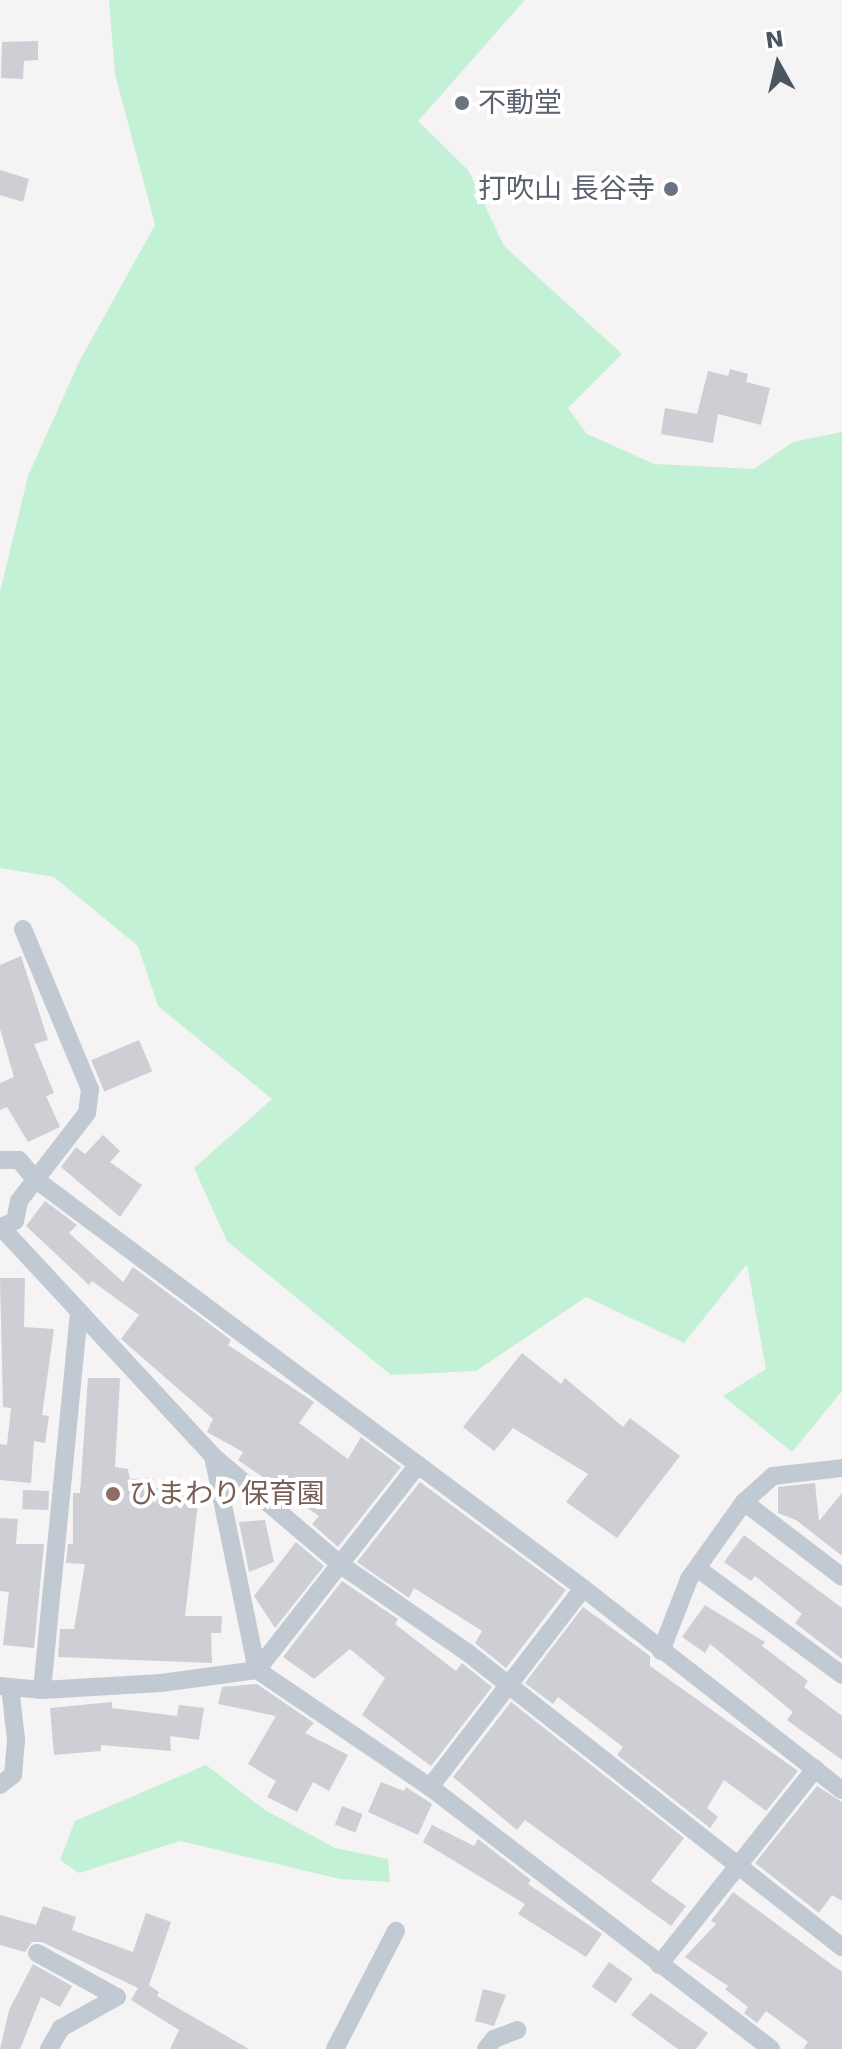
<!DOCTYPE html>
<html>
<head>
<meta charset="utf-8">
<style>
	body { margin:0 }
	#map { position:relative; width:842px; height:2049px; overflow:hidden; background:#f5f3f3; font-family:"DejaVu Sans","Noto Sans JP",sans-serif }
	div>[style] { position:absolute }
	[style*='--x'] { left:calc(var(--x)*1px); top:calc(var(--y)*1px); width:calc(var(--w)*1px); rotate:calc(var(--a)*1deg) }
	.green>* { inset:0; background:#c3f1d5 }
	.building>* { inset:0; background:#cdcfd5; transform-origin:0 0 }
	.street>* { height:18px; margin:-9px; padding:0 9px; transform-origin:9px; border-radius:9px; background:#c1cad2 }
	.dots>* { width:22px; height:22px; translate:-50% -50%; box-sizing:border-box; border:4px solid #fff; border-radius:50% }
	span { translate:-50% -50%; white-space:nowrap; text-align:center; line-height:1.15; -webkit-text-stroke:8px #fff; paint-order:stroke }
	.worship-label { font-size:28px; color:#5b616d }
	.left { translate:0 -50%; text-align:left }
	.right { translate:-100% -50%; text-align:right }
	.education-label { font-size:28px; color:#785e54 }
	.north { position:absolute; left:738px; top:24px; width:80px; height:80px; -webkit-text-stroke:6px #fff; paint-order:stroke; rotate:352deg; font-size:22px; font-weight:700; line-height:32px; text-align:center; color:#4a5661 }
	.north::after { content:''; display:block; margin:auto; width:28px; height:36px; background:#4a5661; clip-path:polygon(50% 0,100% 100%,50% 72%,0 100%) }
</style>
</head>
<body>
<div id="map">
	<div class="green">
		<div style="clip-path:polygon(109px 0,525px 0,418px 121px,468px 170px,504px 246px,622px 354px,568px 408px,587px 434px,654px 464px,754px 469px,793px 442px,842px 432px,842px 1391px,792px 1452px,723px 1396px,766px 1369px,747px 1264px,684px 1343px,586px 1297px,476px 1371px,391px 1375px,227px 1241px,194px 1168px,272px 1099px,158px 1006px,138px 946px,54px 877px,0 868px,0 592px,28px 476px,80px 360px,155px 225px,115px 74px)"></div>
		<div style="clip-path:polygon(206px 1765px,265px 1810px,335px 1848px,388px 1859px,390px 1882px,340px 1879px,180px 1841px,79px 1873px,60px 1860px,75px 1821px)"></div>
	</div>
	<div class="building">
		<div style="clip-path:polygon(38px 41px,38px 60px,24px 61px,23px 79px,1px 78px,2px 42px)"></div>
		<div style="clip-path:polygon(0 170px,29px 179px,23px 202px,0 195px)"></div>
		<div style="clip-path:polygon(730px 369px,748px 374px,746px 382px,770px 388px,761px 425px,718px 414px,713px 443px,661px 434px,665px 408px,697px 414px,708px 371px,728px 376px)"></div>
		<div style="clip-path:polygon(21px 956px,48px 1040px,34px 1044px,54px 1093px,46px 1096px,60px 1127px,28px 1142px,7px 1107px,0 1110px,0 1083px,14px 1077px,0 1029px,0 965px)"></div>
		<div style="left:139px;top:1040px;width:34px;height:52px;rotate:67deg"></div>
		<div style="clip-path:polygon(103px 1135px,120px 1151px,110px 1162px,142px 1185px,120px 1217px,61px 1167px,76px 1147px,85px 1154px)"></div>
		<div style="clip-path:polygon(45px 1201px,77px 1225px,69px 1233px,123px 1282px,133px 1267px,231px 1340px,228px 1345px,314px 1402px,299px 1423px,348px 1459px,361px 1437px,401px 1467px,338px 1547px,312px 1524px,319px 1516px,238px 1460px,243px 1452px,207px 1432px,213px 1419px,121px 1339px,139px 1315px,92px 1281px,89px 1285px,26px 1226px)"></div>
		<div style="clip-path:polygon(0 1278px,25px 1278px,24px 1327px,54px 1329px,42px 1415px,49px 1416px,45px 1443px,34px 1441px,31px 1483px,0 1480px,0 1444px,7px 1445px,11px 1408px,3px 1407px)"></div>
		<div style="clip-path:polygon(522px 1353px,561px 1384px,565px 1378px,623px 1427px,630px 1418px,680px 1456px,617px 1538px,566px 1502px,588px 1474px,513px 1428px,494px 1451px,463px 1427px)"></div>
		<div style="clip-path:polygon(88px 1378px,120px 1378px,115px 1467px,128px 1469px,130px 1479px,154px 1478px,153px 1488px,164px 1488px,164px 1496px,199px 1495px,185px 1616px,222px 1616px,221px 1633px,211px 1633px,212px 1663px,58px 1657px,60px 1629px,74px 1629px,85px 1564px,66px 1563px,68px 1544px,73px 1544px,73px 1493px,80px 1493px)"></div>
		<div style="clip-path:polygon(420px 1482px,566px 1590px,506px 1668px,475px 1643px,482px 1631px,414px 1588px,409px 1598px,357px 1562px)"></div>
		<div style="clip-path:polygon(815px 1483px,819px 1521px,842px 1493px,842px 1556px,796px 1520px,778px 1513px,778px 1487px)"></div>
		<div style="left:23px;top:1490px;width:26px;height:19px;rotate:2deg"></div>
		<div style="clip-path:polygon(0 1518px,18px 1519px,16px 1544px,44px 1544px,34px 1648px,3px 1645px,9px 1592px,0 1591px)"></div>
		<div style="clip-path:polygon(265px 1520px,274px 1562px,249px 1572px,239px 1522px)"></div>
		<div style="clip-path:polygon(744px 1535px,842px 1608px,842px 1659px,795px 1623px,802px 1614px,755px 1576px,751px 1581px,724px 1562px)"></div>
		<div style="clip-path:polygon(296px 1542px,324px 1566px,275px 1628px,254px 1596px)"></div>
		<div style="clip-path:polygon(342px 1581px,398px 1619px,395px 1624px,456px 1671px,462px 1663px,492px 1687px,431px 1766px,362px 1715px,385px 1678px,350px 1649px,314px 1679px,283px 1657px)"></div>
		<div style="clip-path:polygon(705px 1605px,765px 1642px,762px 1646px,808px 1681px,804px 1687px,842px 1716px,842px 1760px,787px 1720px,793px 1712px,710px 1644px,705px 1653px,682px 1637px)"></div>
		<div style="clip-path:polygon(583px 1607px,650px 1656px,650px 1666px,798px 1771px,766px 1811px,724px 1780px,707px 1808px,718px 1817px,710px 1828px,617px 1755px,623px 1747px,558px 1697px,553px 1704px,525px 1683px)"></div>
		<div style="clip-path:polygon(257px 1684px,314px 1723px,305px 1733px,348px 1755px,329px 1791px,313px 1782px,297px 1812px,267px 1797px,276px 1781px,248px 1764px,276px 1716px,218px 1704px,222px 1687px)"></div>
		<div style="clip-path:polygon(112px 1702px,112px 1708px,177px 1716px,179px 1705px,204px 1708px,199px 1740px,170px 1736px,171px 1751px,101px 1745px,101px 1751px,54px 1755px,50px 1708px)"></div>
		<div style="clip-path:polygon(511px 1702px,684px 1838px,651px 1881px,686px 1906px,671px 1926px,525px 1820px,517px 1830px,453px 1777px)"></div>
		<div style="clip-path:polygon(381px 1782px,404px 1791px,406px 1787px,432px 1804px,418px 1835px,368px 1812px)"></div>
		<div style="clip-path:polygon(817px 1786px,842px 1802px,842px 1901px,832px 1895px,819px 1913px,755px 1863px)"></div>
		<div style="left:342px;top:1806px;width:22px;height:20px;rotate:21deg"></div>
		<div style="clip-path:polygon(432px 1825px,474px 1846px,478px 1839px,531px 1880px,528px 1884px,602px 1934px,586px 1957px,518px 1914px,525px 1904px,423px 1842px)"></div>
		<div style="clip-path:polygon(733px 1892px,842px 1972px,842px 2049px,803px 2049px,808px 2042px,766px 2011px,757px 2023px,744px 2013px,748px 2007px,725px 1989px,728px 1986px,685px 1957px,716px 1924px,711px 1921px)"></div>
		<div style="clip-path:polygon(43px 1906px,76px 1917px,72px 1930px,133px 1952px,146px 1913px,171px 1922px,149px 1985px,159px 1992px,157px 1996px,249px 2049px,170px 2049px,179px 2030px,131px 2000px,138px 1988px,42px 1942px,32px 1942px,25px 1952px,0 1945px,0 1915px,36px 1925px)"></div>
		<div style="left:609px;top:1962px;width:29px;height:30px;rotate:35deg"></div>
		<div style="clip-path:polygon(33px 1964px,72px 1986px,60px 2007px,41px 1997px,20px 2049px,0 2049px,9px 2010px)"></div>
		<div style="clip-path:polygon(483px 1989px,506px 1995px,494px 2026px,475px 2021px)"></div>
		<div style="clip-path:polygon(651px 1993px,708px 2033px,696px 2049px,678px 2049px,631px 2015px)"></div>
	</div>
	<div class="street">
		<div style="--x:23;--y:929;--w:173;--a:67.3"></div>
		<div style="--x:90;--y:1089;--w:24;--a:97"></div>
		<div style="--x:87;--y:1113;--w:111;--a:127.7"></div>
		<div style="--x:19;--y:1201;--w:20;--a:101"></div>
		<div style="--x:15;--y:1221;--w:15;--a:157"></div>
		<div style="--x:1;--y:1227;--w:312;--a:47.2"></div>
		<div style="--x:213;--y:1456;--w:168;--a:40.4"></div>
		<div style="--x:341;--y:1565;--w:155;--a:34.7"></div>
		<div style="--x:468;--y:1653;--w:476;--a:38.2"></div>
		<div style="--x:0;--y:1160;--w:19;--a:0"></div>
		<div style="--x:19;--y:1160;--w:25;--a:50"></div>
		<div style="--x:35;--y:1179;--w:684;--a:36.74"></div>
		<div style="--x:583;--y:1588;--w:328;--a:38"></div>
		<div style="--x:213;--y:1456;--w:218;--a:78.4"></div>
		<div style="--x:257;--y:1670;--w:209;--a:34.1"></div>
		<div style="--x:430;--y:1787;--w:430;--a:37.5"></div>
		<div style="--x:744;--y:1502;--w:123;--a:37.4"></div>
		<div style="--x:697;--y:1568;--w:180;--a:36.4"></div>
		<div style="--x:661;--y:1651;--w:77;--a:-68.7"></div>
		<div style="--x:689;--y:1579;--w:95;--a:-54.5"></div>
		<div style="--x:744;--y:1502;--w:39;--a:-42"></div>
		<div style="--x:773;--y:1476;--w:69;--a:-6.6"></div>
		<div style="--x:0;--y:1686;--w:42;--a:5.4"></div>
		<div style="--x:42;--y:1690;--w:119;--a:-3.4"></div>
		<div style="--x:161;--y:1683;--w:97;--a:-7.7"></div>
		<div style="--x:257;--y:1670;--w:261;--a:-51.9"></div>
		<div style="--x:42;--y:1690;--w:380;--a:-84.4"></div>
		<div style="--x:0;--y:1785;--w:16;--a:-38"></div>
		<div style="--x:13;--y:1775;--w:36;--a:-85"></div>
		<div style="--x:16;--y:1739;--w:52;--a:-96.6"></div>
		<div style="--x:430;--y:1787;--w:251;--a:-52.4"></div>
		<div style="--x:37;--y:1953;--w:91;--a:28.8"></div>
		<div style="--x:117;--y:1997;--w:64;--a:151"></div>
		<div style="--x:61;--y:2028;--w:24;--a:120"></div>
		<div style="--x:659;--y:1965;--w:251;--a:-51.5"></div>
		<div style="--x:335;--y:2049;--w:133;--a:-62.7"></div>
		<div style="--x:486;--y:2049;--w:13;--a:-51"></div>
		<div style="--x:494;--y:2039;--w:25;--a:-21"></div>
	</div>
	<div class="dots">
		<div style="left:462px;top:103px;background:#6b7280"></div>
		<div style="left:671px;top:189px;background:#6b7280"></div>
		<div style="left:113px;top:1494px;background:#8d6e63"></div>
	</div>
	<div class="worship-label">
		<span class="left" style="left:478px;top:103px">不動堂</span>
		<span class="right" style="left:655px;top:189px">打吹山 長谷寺</span>
	</div>
	<div class="education-label">
		<span class="left" style="left:129px;top:1494px">ひまわり保育園</span>
	</div>
	<div class="north">N</div>
</div>
</body>
</html>
